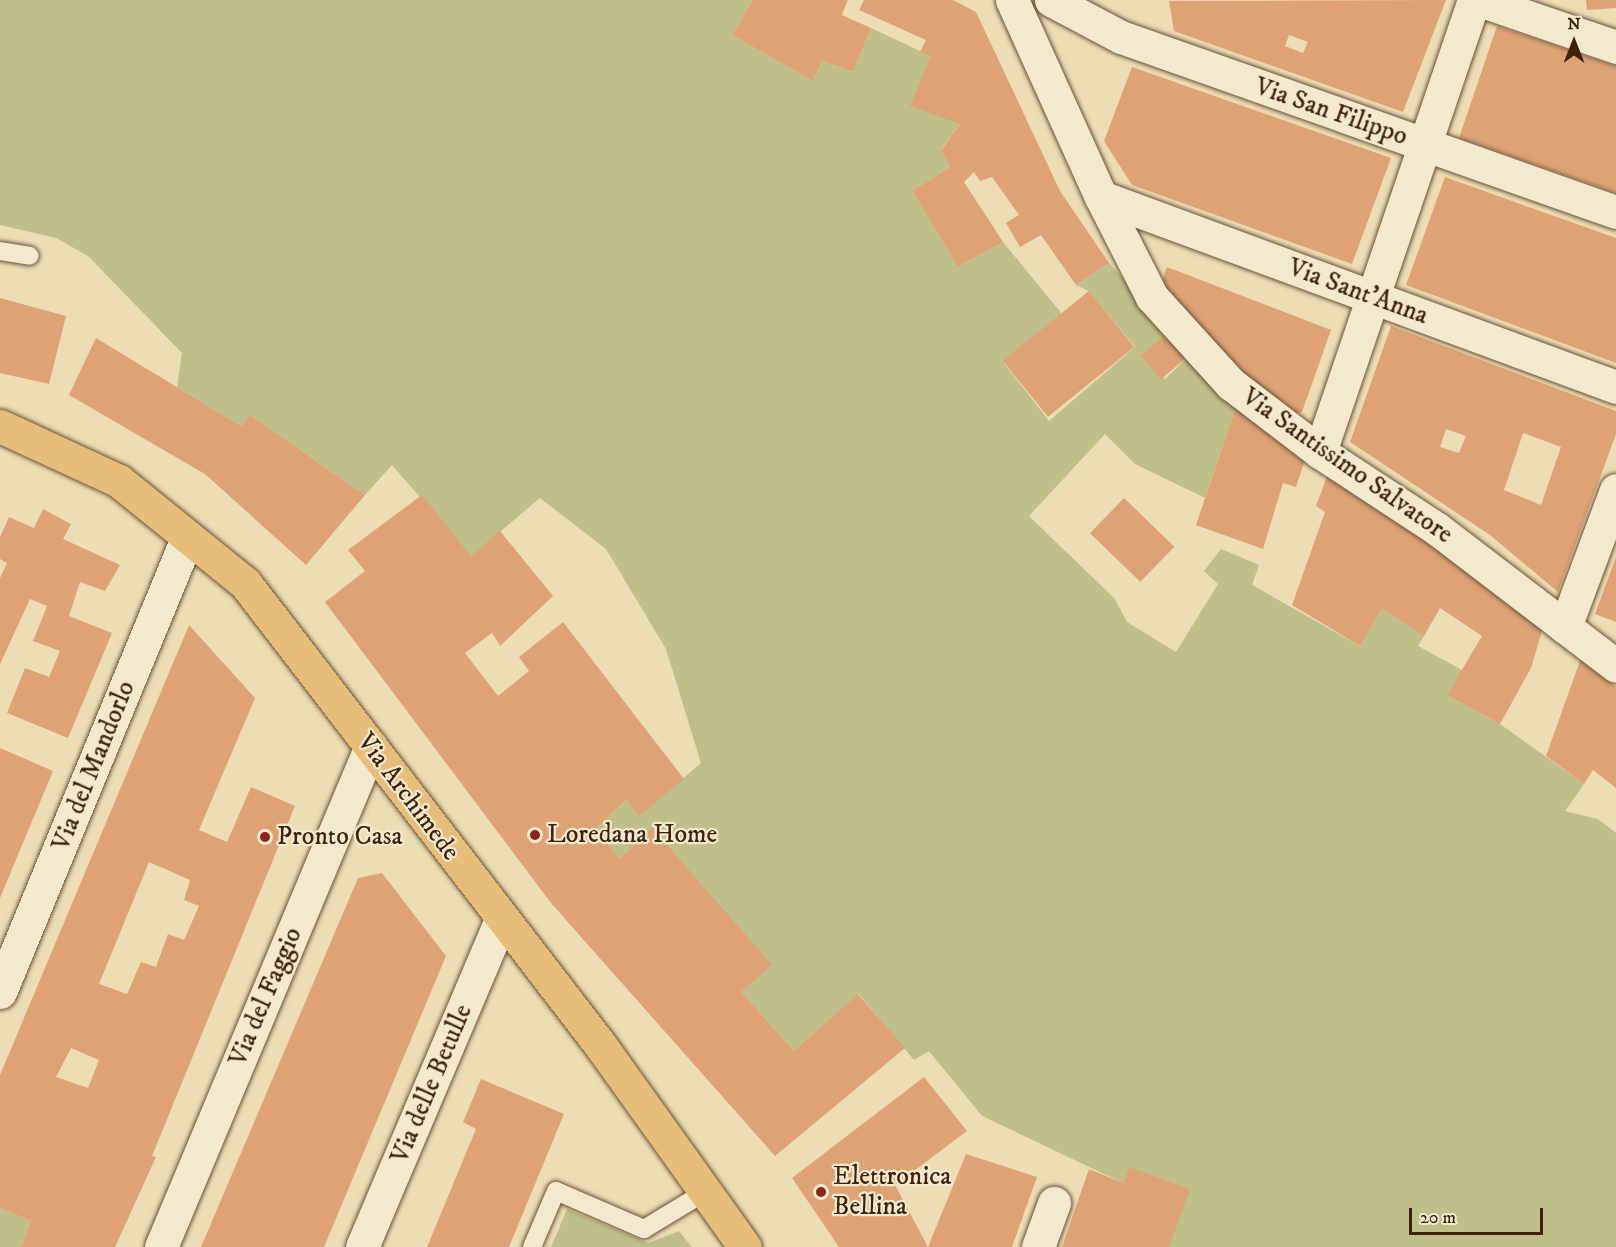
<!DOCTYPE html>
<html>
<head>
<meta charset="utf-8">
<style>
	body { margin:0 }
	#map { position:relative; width:1616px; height:1247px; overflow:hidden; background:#edddb4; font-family:"IM FELL DW Pica",serif }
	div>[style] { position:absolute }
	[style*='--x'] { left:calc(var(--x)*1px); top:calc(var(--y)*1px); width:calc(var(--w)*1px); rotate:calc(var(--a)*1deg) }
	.green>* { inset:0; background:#bebf89 }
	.building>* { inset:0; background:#dea275; transform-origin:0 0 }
	.roads { filter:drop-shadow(0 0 2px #6a5137) drop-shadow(0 0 2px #6a5137) }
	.lane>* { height:18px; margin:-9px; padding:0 9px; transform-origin:9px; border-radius:9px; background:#f3e9ce }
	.street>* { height:33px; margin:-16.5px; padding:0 16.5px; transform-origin:16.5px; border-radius:16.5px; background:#f3e9ce }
	.primary>* { height:33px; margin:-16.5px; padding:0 16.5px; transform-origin:16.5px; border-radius:16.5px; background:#e6be7a }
	.dots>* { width:16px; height:16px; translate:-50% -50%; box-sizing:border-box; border:3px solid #f3e9ce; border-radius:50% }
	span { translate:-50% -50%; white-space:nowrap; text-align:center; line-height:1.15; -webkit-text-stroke:4.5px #f3e9ce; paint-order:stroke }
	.street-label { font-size:26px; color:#3f220d }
	.poi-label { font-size:26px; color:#3f220d }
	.left { translate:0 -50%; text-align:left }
	.north { position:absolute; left:1544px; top:12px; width:60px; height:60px; -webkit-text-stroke:4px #f3e9ce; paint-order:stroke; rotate:0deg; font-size:16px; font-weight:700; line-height:24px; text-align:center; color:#3f220d }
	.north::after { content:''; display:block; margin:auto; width:21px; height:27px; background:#3f220d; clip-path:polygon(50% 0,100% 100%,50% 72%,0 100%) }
	.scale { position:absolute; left:1409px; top:1208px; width:134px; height:27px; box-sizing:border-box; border:3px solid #3f220d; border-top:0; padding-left:8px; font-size:18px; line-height:21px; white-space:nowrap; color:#3f220d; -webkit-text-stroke:4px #f3e9ce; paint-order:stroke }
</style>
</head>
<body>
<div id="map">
	<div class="green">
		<div style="clip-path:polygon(0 0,753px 0,732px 35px,813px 81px,822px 61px,853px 72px,871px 28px,931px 56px,960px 124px,941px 149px,950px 167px,912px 191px,958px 267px,1003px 242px,1062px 314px,1004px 363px,1049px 421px,1135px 347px,1089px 291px,1076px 285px,1109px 263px,1170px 331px,1164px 380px,1190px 355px,1239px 398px,1205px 498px,1135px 464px,1105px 434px,1029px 516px,1115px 599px,1127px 622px,1176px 652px,1218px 584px,1204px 571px,1221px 549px,1259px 565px,1252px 585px,1360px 646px,1382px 609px,1424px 636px,1418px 646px,1462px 670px,1447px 695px,1500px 724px,1584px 784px,1565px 811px,1598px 819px,1616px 833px,1616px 1247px,1169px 1247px,1129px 1167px,1123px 1183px,982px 1116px,929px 1051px,914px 1060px,859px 994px,794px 1051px,741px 992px,771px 965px,652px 829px,619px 859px,596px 828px,626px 800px,639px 816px,701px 763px,666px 649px,606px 549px,540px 498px,471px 556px,392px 465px,365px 495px,250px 415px,241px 426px,177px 387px,182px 353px,88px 256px,56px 238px,0 225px)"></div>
		<div style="clip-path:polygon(0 1208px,31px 1221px,21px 1247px,0 1247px)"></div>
		<div style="clip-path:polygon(567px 1209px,648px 1243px,679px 1231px,692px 1247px,551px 1247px)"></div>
	</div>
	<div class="building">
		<div style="clip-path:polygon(753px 0,848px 0,842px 15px,871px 28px,853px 72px,822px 61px,813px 81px,732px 35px)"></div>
		<div style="clip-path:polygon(864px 0,953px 0,976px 12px,1060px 191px,1109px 263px,1076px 285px,1041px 235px,1020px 247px,1006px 223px,1019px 215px,992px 177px,980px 181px,974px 172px,964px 182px,1003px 242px,958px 267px,912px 191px,950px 167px,941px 150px,960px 124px,910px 106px,931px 56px,920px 52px,926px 40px,859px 10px)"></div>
		<div style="clip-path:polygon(evenodd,1446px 0,1403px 112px,1174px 31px,1169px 1px,1446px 0,1289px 35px,1308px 42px,1303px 53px,1285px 46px,1289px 35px)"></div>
		<div style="clip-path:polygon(1586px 0,1616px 0,1616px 8px,1587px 10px)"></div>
		<div style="clip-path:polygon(1497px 26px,1616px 66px,1616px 193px,1459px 138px)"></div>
		<div style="clip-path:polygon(1132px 67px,1391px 158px,1352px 264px,1132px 185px,1104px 141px)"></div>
		<div style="clip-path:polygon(1445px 177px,1616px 238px,1616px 363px,1406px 285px)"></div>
		<div style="clip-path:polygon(1167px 267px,1331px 330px,1302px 412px,1284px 416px,1239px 370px,1161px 284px)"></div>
		<div style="left:1089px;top:291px;width:72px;height:111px;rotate:51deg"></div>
		<div style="clip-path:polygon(0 298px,66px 316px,49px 384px,0 373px)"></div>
		<div style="clip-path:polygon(evenodd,1391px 326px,1616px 411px,1616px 434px,1558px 592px,1490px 535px,1350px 442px,1391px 326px,1446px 429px,1466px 436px,1459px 453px,1440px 447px,1446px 429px,1391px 326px,1523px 433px,1561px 447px,1541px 505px,1504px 490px,1523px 433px)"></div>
		<div style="left:1170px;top:331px;width:31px;height:38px;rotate:50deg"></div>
		<div style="clip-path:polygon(96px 338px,241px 426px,250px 415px,365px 495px,306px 565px,205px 474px,69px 395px)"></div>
		<div style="clip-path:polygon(1239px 398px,1306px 457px,1296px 487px,1283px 483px,1263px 549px,1196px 525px)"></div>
		<div style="clip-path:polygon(1327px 476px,1464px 565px,1544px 624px,1531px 668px,1500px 724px,1447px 695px,1482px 636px,1440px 608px,1424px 636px,1382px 609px,1360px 646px,1292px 605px,1325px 512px,1316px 506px)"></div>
		<div style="clip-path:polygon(422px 495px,471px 556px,500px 531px,553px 596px,500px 646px,492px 633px,465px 653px,498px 696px,529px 671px,519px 657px,563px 622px,684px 779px,639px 816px,626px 800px,596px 828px,619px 859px,652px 828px,772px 965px,741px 992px,794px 1051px,858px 994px,905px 1048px,775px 1156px,551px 903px,325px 602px,365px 571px,348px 550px)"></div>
		<div style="left:1124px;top:498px;width:70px;height:49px;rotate:44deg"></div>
		<div style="clip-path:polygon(43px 509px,71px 524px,63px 539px,120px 565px,105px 591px,80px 582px,69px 616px,112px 633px,68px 738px,7px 713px,25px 668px,49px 677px,60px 651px,33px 641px,47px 606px,30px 599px,0 664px,0 578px,7px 563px,0 559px,0 537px,9px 517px,34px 528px)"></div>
		<div style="clip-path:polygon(1616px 557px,1616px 622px,1595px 614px)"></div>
		<div style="clip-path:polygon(evenodd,189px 625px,255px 698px,199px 830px,227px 842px,251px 787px,295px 806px,152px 1156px,156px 1157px,115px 1247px,21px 1247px,31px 1221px,0 1208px,0 1075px,189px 625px,149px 862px,190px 880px,184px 900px,199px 906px,184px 940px,168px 934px,156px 967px,141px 962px,127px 994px,99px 984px,149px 862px,189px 625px,71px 1048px,99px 1060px,88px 1088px,56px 1077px,71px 1048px)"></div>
		<div style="clip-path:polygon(1581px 658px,1616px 687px,1616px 788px,1593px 770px,1584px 784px,1546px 756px)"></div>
		<div style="clip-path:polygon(0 748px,53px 771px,0 898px)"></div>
		<div style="clip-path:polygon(382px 873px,446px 956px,324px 1247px,201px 1247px,358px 878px)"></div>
		<div style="clip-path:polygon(924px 1077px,967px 1131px,895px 1185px,928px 1247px,839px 1247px,792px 1178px)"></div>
		<div style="clip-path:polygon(481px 1079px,564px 1114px,509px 1247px,427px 1247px,476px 1129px,463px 1122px)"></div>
		<div style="clip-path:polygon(966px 1154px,1037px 1177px,1012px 1247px,928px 1247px)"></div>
		<div style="clip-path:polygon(1129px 1167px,1190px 1189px,1169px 1247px,1062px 1247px,1089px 1169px,1123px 1183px)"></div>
	</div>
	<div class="roads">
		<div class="lane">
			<div style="--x:0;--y:251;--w:30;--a:9"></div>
			<div style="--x:532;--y:1247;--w:61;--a:-66.8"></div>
			<div style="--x:556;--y:1191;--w:96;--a:23.4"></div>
			<div style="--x:644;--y:1229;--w:71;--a:-31.2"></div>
		</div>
		<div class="street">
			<div style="--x:1012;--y:0;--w:216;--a:65.7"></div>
			<div style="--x:1101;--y:197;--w:112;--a:63"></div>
			<div style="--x:1152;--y:297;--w:118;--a:47.8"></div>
			<div style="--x:1231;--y:384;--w:112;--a:37.4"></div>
			<div style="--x:1320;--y:452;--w:140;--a:33.3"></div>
			<div style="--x:1437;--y:529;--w:225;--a:37.4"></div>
			<div style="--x:1051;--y:0;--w:79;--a:27.9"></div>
			<div style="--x:1121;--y:37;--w:525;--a:19.47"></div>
			<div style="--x:1479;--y:0;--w:145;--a:18.9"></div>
			<div style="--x:1101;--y:197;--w:549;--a:20.25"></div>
			<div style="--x:1320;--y:452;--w:478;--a:-71.2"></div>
			<div style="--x:1565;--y:627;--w:146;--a:-69.6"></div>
			<div style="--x:0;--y:992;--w:490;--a:-67.6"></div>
			<div style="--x:161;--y:1247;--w:543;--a:-67.26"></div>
			<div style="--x:362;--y:1247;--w:355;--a:-67"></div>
			<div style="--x:1038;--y:1247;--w:47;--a:-70"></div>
		</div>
		<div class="primary">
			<div style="--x:0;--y:426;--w:131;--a:24.8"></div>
			<div style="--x:119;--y:481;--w:162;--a:39"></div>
			<div style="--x:245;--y:583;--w:584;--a:52.44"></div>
			<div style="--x:601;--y:1046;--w:247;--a:54.4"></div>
		</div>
	</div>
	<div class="dots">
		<div style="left:535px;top:835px;background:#8f2418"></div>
		<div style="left:265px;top:837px;background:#8f2418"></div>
		<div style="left:821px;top:1192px;background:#8f2418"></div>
	</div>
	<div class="street-label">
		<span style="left:1331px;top:112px;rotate:19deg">Via San Filippo</span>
		<span style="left:1358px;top:292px;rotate:20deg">Via Sant'Anna</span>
		<span style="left:1347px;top:466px;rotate:35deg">Via Santissimo Salvatore</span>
		<span style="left:94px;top:766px;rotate:-68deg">Via del Mandorlo</span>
		<span style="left:408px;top:797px;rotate:53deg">Via Archimede</span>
		<span style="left:266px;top:997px;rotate:-67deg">Via del Faggio</span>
		<span style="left:432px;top:1084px;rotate:-67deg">Via delle Betulle</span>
	</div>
	<div class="poi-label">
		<span class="left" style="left:547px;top:835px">Loredana Home</span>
		<span class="left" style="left:277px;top:837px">Pronto Casa</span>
		<span class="left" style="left:833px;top:1192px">Elettronica<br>Bellina</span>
	</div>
	<div class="north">N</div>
	<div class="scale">20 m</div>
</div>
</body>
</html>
